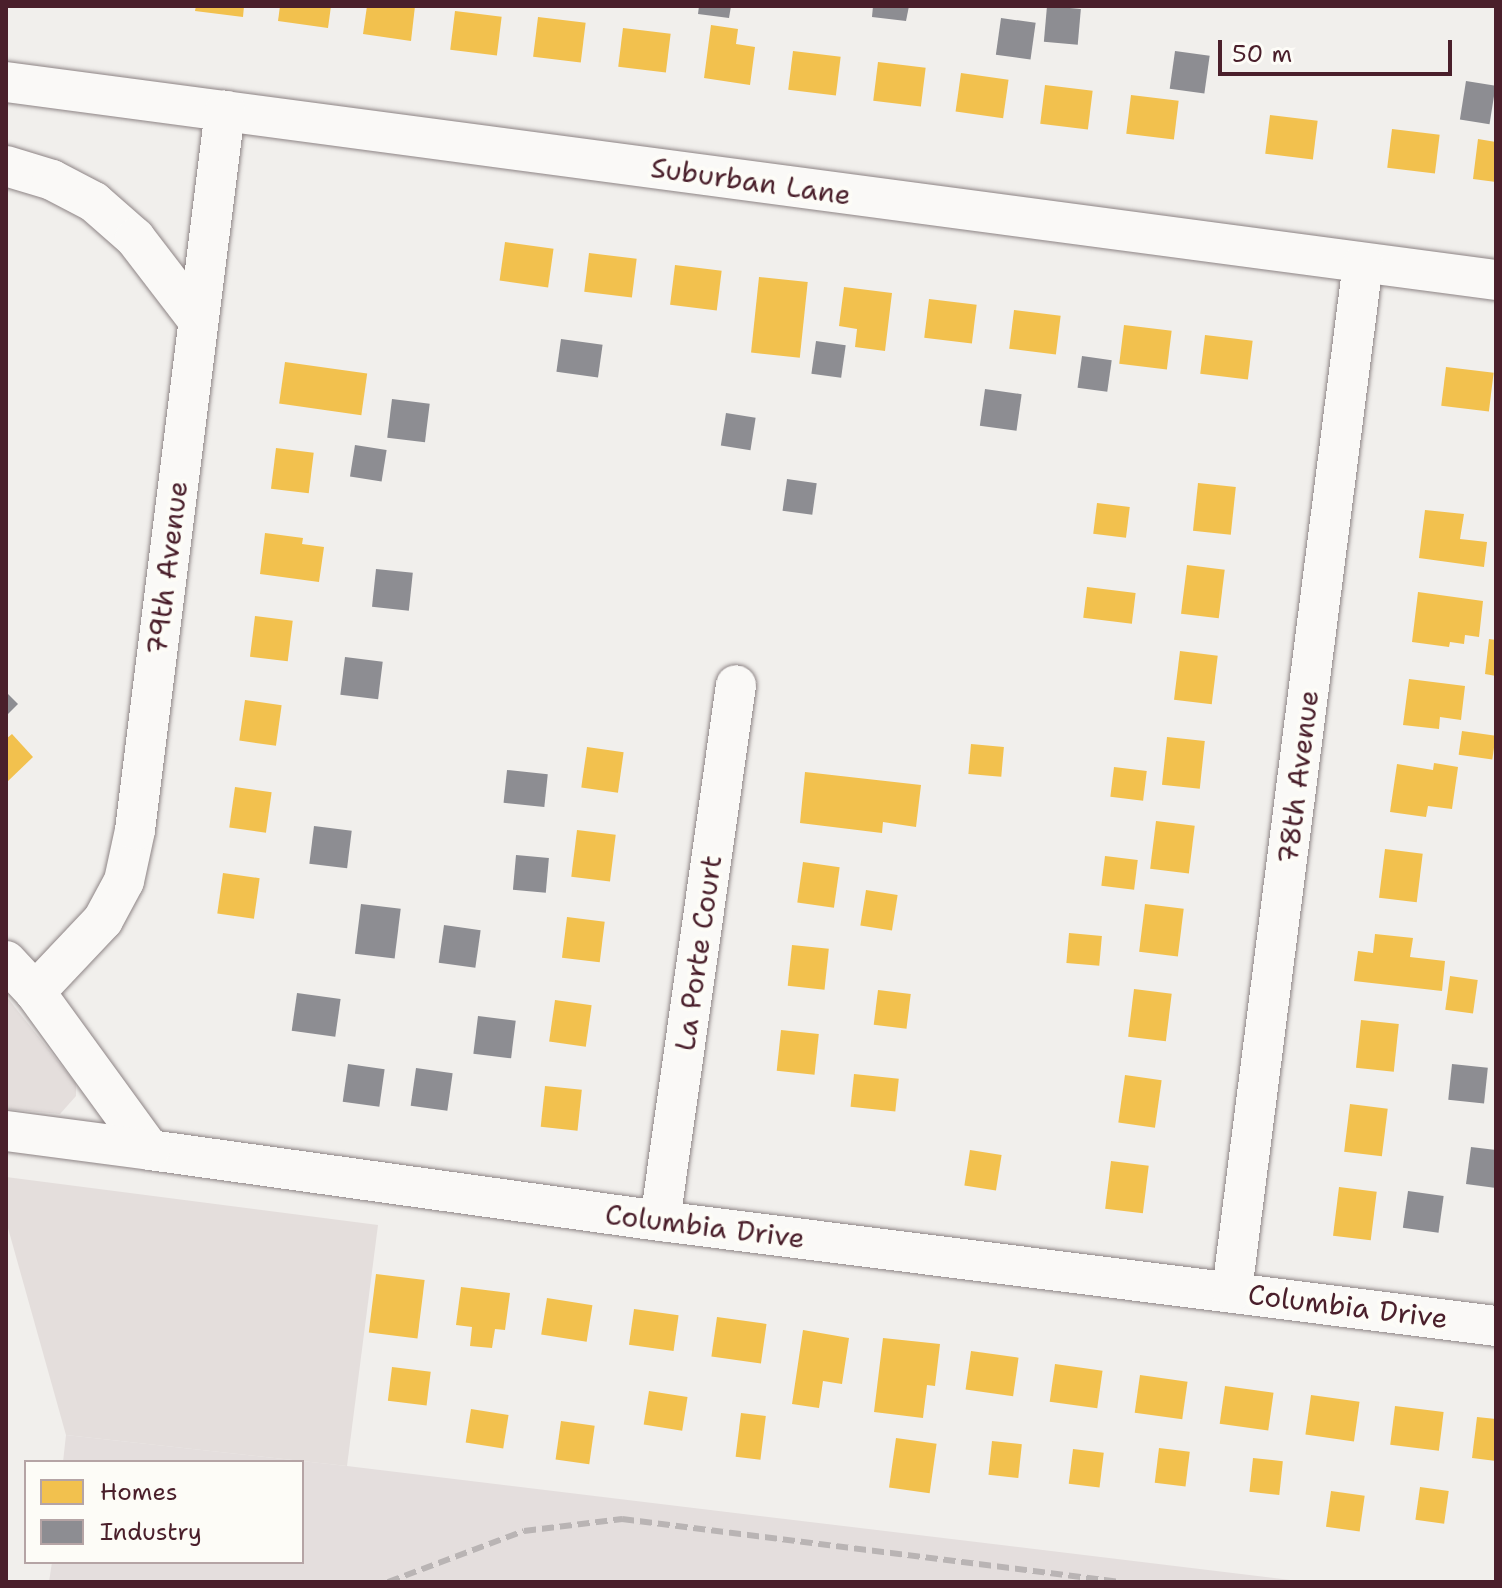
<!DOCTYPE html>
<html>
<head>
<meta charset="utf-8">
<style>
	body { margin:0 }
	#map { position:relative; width:1502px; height:1588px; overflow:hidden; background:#f1efec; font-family:"Shantell Sans",sans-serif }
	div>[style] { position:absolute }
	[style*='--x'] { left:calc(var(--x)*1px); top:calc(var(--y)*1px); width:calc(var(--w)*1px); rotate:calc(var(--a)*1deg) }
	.built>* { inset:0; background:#e4dedd }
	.green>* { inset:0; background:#e4dedc }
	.homes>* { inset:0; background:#f2c14e; transform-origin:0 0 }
	.industry>* { inset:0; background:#8d8d92; transform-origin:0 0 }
	.roads { filter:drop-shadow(0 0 2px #8d8485) drop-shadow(0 0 2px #8d8485) }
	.minor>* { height:40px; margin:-20px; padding:0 20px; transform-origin:20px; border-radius:20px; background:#faf9f7 }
	.rail>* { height:6px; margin-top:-3px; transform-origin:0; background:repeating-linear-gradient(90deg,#b9b4b4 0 12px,transparent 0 18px) }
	span { translate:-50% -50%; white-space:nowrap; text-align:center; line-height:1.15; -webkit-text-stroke:8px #fdfcf7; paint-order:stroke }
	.street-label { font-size:28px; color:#4a1f2b }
	.frame { position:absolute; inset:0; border:8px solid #4a1f2b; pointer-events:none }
	.legend { position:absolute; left:24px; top:1460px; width:280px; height:104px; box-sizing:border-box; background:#fdfcf7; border:2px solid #b5a4a5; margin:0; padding:10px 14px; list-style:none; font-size:24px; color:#4a1f2b }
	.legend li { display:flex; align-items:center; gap:16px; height:40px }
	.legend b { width:40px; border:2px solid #b5a4a5 }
	.scale { position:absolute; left:1218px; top:40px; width:234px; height:36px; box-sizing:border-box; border:4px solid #4a1f2b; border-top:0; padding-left:10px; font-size:24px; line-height:28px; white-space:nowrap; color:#4a1f2b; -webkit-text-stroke:6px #fdfcf7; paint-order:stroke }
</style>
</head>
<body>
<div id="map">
	<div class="built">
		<div style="clip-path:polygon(66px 1435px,347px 1466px,1307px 1582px,49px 1582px,52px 1562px,302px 1562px,302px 1462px,63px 1462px)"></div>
	</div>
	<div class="green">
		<div style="clip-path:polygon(6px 996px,76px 1084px,76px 1096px,60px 1114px,6px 1109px)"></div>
		<div style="clip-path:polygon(6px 1177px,378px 1225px,347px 1466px,66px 1435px,6px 1221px)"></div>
	</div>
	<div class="homes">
		<div style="clip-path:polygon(196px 6px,244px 6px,243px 17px,195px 11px)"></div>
		<div style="clip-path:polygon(280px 6px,331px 6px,328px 28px,278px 21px)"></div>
		<div style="clip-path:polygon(367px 6px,415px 6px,411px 41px,363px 34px)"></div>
		<div style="left:455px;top:11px;width:47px;height:39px;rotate:7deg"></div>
		<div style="left:538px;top:17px;width:48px;height:40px;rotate:7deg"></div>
		<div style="clip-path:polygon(711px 25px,738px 29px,736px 44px,755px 47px,750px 85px,704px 78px)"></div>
		<div style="left:623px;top:28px;width:48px;height:39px;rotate:7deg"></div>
		<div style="left:793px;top:51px;width:48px;height:39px;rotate:7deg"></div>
		<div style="left:878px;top:62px;width:48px;height:39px;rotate:7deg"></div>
		<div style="left:961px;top:73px;width:48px;height:39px;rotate:8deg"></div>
		<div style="left:1045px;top:85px;width:48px;height:39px;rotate:7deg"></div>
		<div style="left:1131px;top:95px;width:48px;height:39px;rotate:7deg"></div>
		<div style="left:1270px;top:115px;width:48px;height:39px;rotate:7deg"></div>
		<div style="left:1392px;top:129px;width:48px;height:39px;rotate:7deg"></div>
		<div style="clip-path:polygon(1478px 139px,1496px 142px,1496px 182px,1473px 179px)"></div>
		<div style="left:505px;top:242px;width:49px;height:39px;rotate:8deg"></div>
		<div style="left:589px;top:253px;width:48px;height:39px;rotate:7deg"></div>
		<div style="left:675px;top:265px;width:47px;height:40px;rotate:7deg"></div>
		<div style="left:759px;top:277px;width:49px;height:76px;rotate:6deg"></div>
		<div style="clip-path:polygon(844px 287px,892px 293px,885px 351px,855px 347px,857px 329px,839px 326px)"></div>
		<div style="left:929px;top:299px;width:48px;height:39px;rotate:7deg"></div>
		<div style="left:1014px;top:310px;width:47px;height:39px;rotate:7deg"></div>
		<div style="left:1124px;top:325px;width:48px;height:39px;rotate:7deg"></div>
		<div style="left:1205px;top:335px;width:48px;height:39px;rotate:7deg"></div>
		<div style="left:285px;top:362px;width:83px;height:42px;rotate:8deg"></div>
		<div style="left:1446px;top:367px;width:48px;height:39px;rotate:7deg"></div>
		<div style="left:276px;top:448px;width:38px;height:41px;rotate:7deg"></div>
		<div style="left:1198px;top:483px;width:38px;height:48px;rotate:6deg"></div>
		<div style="left:1097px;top:503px;width:33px;height:31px;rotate:7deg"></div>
		<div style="clip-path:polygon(1425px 510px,1464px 514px,1460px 539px,1487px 542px,1484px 567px,1419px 558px)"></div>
		<div style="clip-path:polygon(265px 533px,303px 538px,302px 544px,324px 547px,319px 582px,260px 574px)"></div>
		<div style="left:1187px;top:565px;width:38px;height:49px;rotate:7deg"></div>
		<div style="left:1087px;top:587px;width:49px;height:31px;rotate:7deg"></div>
		<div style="clip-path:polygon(1418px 592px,1483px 601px,1479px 637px,1465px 635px,1464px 644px,1450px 642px,1449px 647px,1412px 642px)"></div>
		<div style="left:255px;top:616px;width:38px;height:41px;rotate:7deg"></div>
		<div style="clip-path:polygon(1489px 639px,1496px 640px,1496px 676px,1485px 674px)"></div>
		<div style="left:1180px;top:651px;width:38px;height:49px;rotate:7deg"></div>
		<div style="clip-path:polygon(1409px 679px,1465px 686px,1461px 720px,1440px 717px,1439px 729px,1403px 725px)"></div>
		<div style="left:245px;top:700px;width:37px;height:41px;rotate:8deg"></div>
		<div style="left:1462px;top:731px;width:34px;height:24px;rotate:8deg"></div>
		<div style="clip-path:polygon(12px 734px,33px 757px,6px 783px,6px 739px)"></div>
		<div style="left:1167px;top:737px;width:38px;height:48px;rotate:6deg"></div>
		<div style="left:971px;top:744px;width:33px;height:30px;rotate:5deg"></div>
		<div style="left:587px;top:747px;width:37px;height:41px;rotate:8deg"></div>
		<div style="clip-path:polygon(1434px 763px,1458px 767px,1452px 809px,1428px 806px,1426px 817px,1390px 812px,1397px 764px,1433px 770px)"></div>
		<div style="left:1114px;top:767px;width:33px;height:30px;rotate:7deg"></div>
		<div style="clip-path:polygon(805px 772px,921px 785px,916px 827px,883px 822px,882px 833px,800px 823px)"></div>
		<div style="left:235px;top:787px;width:37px;height:41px;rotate:8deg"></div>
		<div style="left:1156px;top:821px;width:39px;height:48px;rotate:7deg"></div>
		<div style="left:577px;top:830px;width:39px;height:47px;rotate:7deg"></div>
		<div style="left:1385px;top:849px;width:38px;height:49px;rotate:7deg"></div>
		<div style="left:1105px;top:856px;width:33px;height:30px;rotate:7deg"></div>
		<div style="left:803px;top:862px;width:37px;height:41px;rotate:8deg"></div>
		<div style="left:223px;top:873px;width:37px;height:41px;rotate:8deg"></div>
		<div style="left:866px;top:890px;width:32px;height:36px;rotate:9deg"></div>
		<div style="left:1145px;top:904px;width:39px;height:48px;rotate:7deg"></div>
		<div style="left:567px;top:917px;width:38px;height:41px;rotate:7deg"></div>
		<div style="left:1069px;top:933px;width:33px;height:30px;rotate:5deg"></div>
		<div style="clip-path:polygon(1375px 934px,1413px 938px,1410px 957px,1445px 961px,1442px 991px,1354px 981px,1358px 951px,1373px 953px)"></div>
		<div style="left:792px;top:945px;width:37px;height:41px;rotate:6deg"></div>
		<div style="left:1450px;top:976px;width:28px;height:34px;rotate:8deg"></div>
		<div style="left:1134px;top:989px;width:38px;height:48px;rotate:7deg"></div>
		<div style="left:878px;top:990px;width:33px;height:35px;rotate:7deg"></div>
		<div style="left:555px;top:1000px;width:37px;height:42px;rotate:8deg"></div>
		<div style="left:1361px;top:1020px;width:38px;height:48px;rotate:6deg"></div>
		<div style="left:781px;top:1030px;width:38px;height:41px;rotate:6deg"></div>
		<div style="left:854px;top:1074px;width:45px;height:33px;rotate:6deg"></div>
		<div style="left:1125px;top:1075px;width:37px;height:48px;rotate:8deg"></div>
		<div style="left:545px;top:1086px;width:37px;height:41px;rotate:6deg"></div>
		<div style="left:1350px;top:1104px;width:38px;height:48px;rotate:7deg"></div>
		<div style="left:970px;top:1150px;width:32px;height:36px;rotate:9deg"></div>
		<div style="left:1111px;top:1161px;width:38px;height:48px;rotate:7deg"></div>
		<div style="left:1339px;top:1187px;width:38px;height:49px;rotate:7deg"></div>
		<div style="left:376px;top:1274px;width:49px;height:59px;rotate:7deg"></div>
		<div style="clip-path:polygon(461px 1287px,510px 1293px,505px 1330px,495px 1329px,492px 1348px,470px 1346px,472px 1327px,456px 1325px)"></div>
		<div style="left:547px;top:1298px;width:46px;height:37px;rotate:9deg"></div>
		<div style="left:634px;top:1309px;width:45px;height:36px;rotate:8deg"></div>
		<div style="left:717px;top:1317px;width:50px;height:40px;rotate:8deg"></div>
		<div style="clip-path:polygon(803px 1330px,849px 1338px,842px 1384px,823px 1381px,819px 1408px,792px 1404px)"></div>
		<div style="clip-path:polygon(883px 1338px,940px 1344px,935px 1386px,927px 1385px,923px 1418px,874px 1412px)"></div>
		<div style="left:971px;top:1351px;width:48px;height:39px;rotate:8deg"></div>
		<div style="left:1055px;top:1364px;width:48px;height:38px;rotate:8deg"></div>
		<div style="left:392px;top:1367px;width:39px;height:34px;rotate:7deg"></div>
		<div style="left:1140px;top:1375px;width:48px;height:38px;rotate:8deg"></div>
		<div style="left:1225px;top:1386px;width:49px;height:38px;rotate:8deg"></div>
		<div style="left:649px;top:1391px;width:39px;height:34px;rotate:9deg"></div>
		<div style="left:1311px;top:1395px;width:49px;height:40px;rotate:8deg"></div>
		<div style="left:1395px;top:1406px;width:49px;height:39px;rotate:7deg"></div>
		<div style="left:471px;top:1409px;width:38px;height:34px;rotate:9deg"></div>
		<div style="left:741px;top:1413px;width:25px;height:44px;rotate:7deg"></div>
		<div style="clip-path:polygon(1477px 1417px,1496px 1419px,1496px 1461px,1472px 1458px)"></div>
		<div style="left:561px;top:1421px;width:34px;height:39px;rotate:8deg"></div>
		<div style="left:896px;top:1438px;width:41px;height:50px;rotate:8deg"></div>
		<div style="left:992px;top:1441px;width:30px;height:34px;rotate:6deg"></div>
		<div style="left:1159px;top:1448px;width:31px;height:35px;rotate:7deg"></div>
		<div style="left:1073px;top:1449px;width:31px;height:35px;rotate:7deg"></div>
		<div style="left:1253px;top:1458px;width:30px;height:34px;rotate:6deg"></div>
		<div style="left:1420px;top:1487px;width:29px;height:33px;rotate:8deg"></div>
		<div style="left:1331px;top:1491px;width:34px;height:36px;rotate:8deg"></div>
	</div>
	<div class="industry">
		<div style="clip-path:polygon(699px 6px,731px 6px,729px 18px,698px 14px)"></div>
		<div style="clip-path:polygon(873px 6px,909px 6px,906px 21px,872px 17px)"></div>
		<div style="left:1047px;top:6px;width:34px;height:36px;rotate:5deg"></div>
		<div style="left:1001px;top:18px;width:35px;height:37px;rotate:8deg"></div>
		<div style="left:1175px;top:51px;width:35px;height:38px;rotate:8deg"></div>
		<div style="left:1466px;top:81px;width:30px;height:39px;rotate:9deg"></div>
		<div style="left:561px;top:339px;width:42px;height:33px;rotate:8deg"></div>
		<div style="left:816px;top:341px;width:30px;height:33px;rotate:8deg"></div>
		<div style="left:1082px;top:356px;width:30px;height:32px;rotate:8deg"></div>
		<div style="left:985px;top:389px;width:37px;height:37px;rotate:8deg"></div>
		<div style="left:392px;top:399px;width:38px;height:39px;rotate:7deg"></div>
		<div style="left:726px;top:413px;width:30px;height:33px;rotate:9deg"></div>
		<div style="left:355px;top:445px;width:32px;height:32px;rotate:9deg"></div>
		<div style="left:787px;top:479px;width:30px;height:32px;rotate:8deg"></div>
		<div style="left:376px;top:569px;width:37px;height:38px;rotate:6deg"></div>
		<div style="left:345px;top:657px;width:38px;height:38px;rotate:7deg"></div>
		<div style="clip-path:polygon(6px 692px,18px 704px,6px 716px)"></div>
		<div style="left:507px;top:770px;width:41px;height:33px;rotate:6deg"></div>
		<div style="left:314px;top:826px;width:38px;height:38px;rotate:7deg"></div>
		<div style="left:516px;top:855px;width:33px;height:35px;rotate:5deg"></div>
		<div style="left:361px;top:904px;width:40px;height:50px;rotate:7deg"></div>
		<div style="left:444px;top:925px;width:37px;height:38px;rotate:8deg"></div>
		<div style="left:297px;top:993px;width:44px;height:38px;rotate:8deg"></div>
		<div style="left:478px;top:1016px;width:38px;height:38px;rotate:7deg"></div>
		<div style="left:348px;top:1064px;width:37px;height:38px;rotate:8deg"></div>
		<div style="left:1452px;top:1064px;width:36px;height:36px;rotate:6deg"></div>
		<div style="left:416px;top:1068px;width:37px;height:38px;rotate:8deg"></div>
		<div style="clip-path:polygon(1471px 1147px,1496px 1150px,1496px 1188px,1466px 1184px)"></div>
		<div style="left:1408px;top:1191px;width:36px;height:37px;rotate:8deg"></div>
	</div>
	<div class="roads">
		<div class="minor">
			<div style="--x:6;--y:82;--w:1503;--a:7.57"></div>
			<div style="--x:6;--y:166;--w:48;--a:16.9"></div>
			<div style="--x:52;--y:180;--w:47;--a:27.6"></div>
			<div style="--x:94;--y:202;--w:55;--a:41.3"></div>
			<div style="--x:135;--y:238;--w:103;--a:52.5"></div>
			<div style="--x:6;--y:961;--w:42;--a:46.9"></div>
			<div style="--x:35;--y:992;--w:195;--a:54"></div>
			<div style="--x:150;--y:1150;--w:515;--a:7.93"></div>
			<div style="--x:660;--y:1221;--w:843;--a:7.16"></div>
			<div style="--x:35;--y:992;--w:99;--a:-46.6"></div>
			<div style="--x:103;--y:920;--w:44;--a:-61.7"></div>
			<div style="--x:124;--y:881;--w:52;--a:-77.8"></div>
			<div style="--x:135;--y:830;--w:725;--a:-82.87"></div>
			<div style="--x:6;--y:1131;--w:145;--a:7.5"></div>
			<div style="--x:660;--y:1221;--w:541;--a:-81.93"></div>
			<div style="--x:1232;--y:1291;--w:1036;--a:-82.74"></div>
		</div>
	</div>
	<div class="rail">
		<div style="--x:388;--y:1582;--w:145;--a:-20.6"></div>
		<div style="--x:524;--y:1531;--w:99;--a:-7"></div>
		<div style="--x:622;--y:1519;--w:500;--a:7.2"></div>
	</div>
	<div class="street-label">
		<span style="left:751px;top:181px;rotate:8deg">Suburban Lane</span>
		<span style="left:167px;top:568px;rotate:-83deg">79th Avenue</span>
		<span style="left:1298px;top:777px;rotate:-83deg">78th Avenue</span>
		<span style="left:698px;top:953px;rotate:-82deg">La Porte Court</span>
		<span style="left:705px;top:1226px;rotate:7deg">Columbia Drive</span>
		<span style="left:1348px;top:1306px;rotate:7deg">Columbia Drive</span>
	</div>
	<div class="frame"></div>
	<ul class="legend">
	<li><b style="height:22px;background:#f2c14e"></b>Homes</li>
	<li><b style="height:22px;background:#8d8d92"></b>Industry</li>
	</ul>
	<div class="scale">50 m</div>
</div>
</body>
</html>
